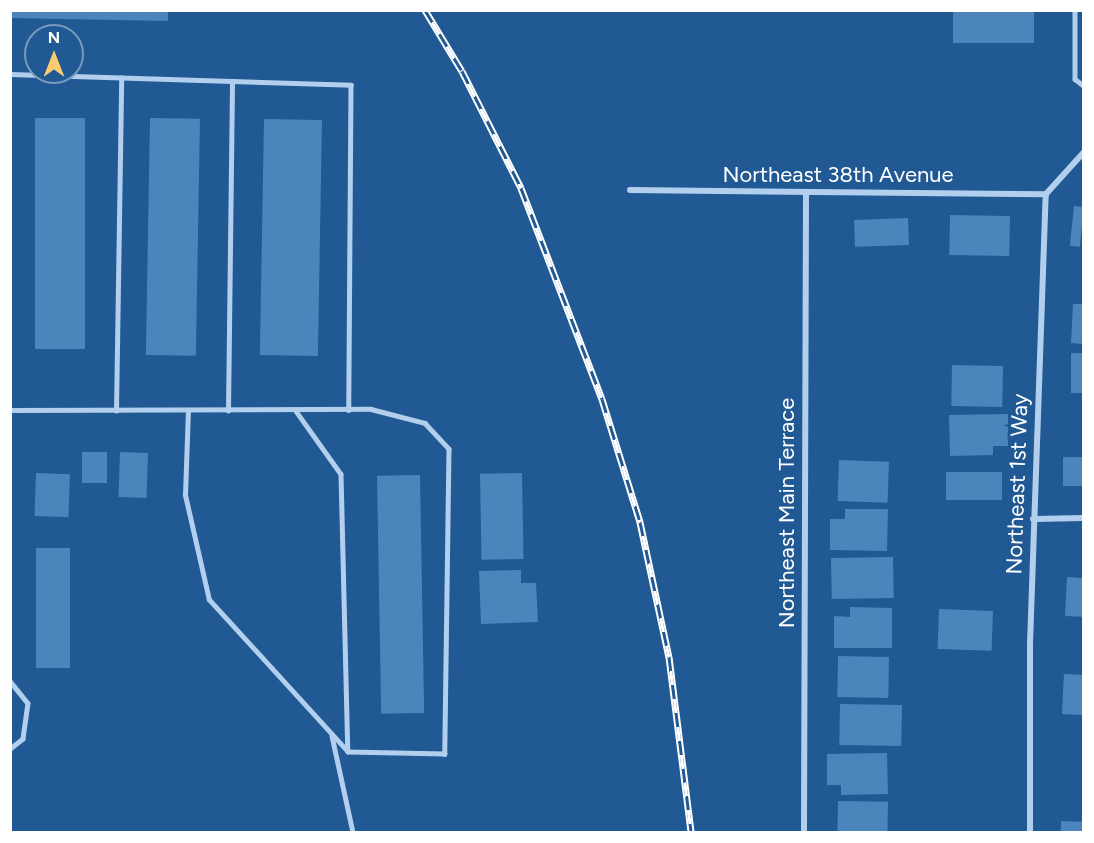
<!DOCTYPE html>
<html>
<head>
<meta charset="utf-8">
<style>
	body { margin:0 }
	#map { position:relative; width:1094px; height:843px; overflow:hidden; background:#205993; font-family:Figtree,sans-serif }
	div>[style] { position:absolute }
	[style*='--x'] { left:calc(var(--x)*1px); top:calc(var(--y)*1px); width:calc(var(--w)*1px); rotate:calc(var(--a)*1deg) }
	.building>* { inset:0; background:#4c85bb; transform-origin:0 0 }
	.service>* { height:4.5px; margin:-2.25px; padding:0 2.25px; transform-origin:2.25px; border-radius:2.25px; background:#b2d0ee }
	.minor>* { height:6px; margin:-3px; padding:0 3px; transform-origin:3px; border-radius:3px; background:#b2d0ee }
	.rail>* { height:7px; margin-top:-3.5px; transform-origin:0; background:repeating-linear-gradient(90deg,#205993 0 14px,#fff 0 28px); box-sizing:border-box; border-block:2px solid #fff }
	span { translate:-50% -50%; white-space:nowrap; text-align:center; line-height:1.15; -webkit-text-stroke:6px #205993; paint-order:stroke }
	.street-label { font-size:22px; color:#fff }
	.frame { position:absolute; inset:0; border:12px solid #fff; pointer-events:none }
	.north { position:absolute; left:24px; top:24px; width:60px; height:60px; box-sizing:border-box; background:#205993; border:2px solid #799bbe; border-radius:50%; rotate:0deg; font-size:16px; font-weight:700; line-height:24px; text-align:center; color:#fff }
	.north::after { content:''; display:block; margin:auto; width:21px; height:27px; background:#fbcb72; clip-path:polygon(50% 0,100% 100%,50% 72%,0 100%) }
</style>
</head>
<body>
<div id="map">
	<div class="building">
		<div style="clip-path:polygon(10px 10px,168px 10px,168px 21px,10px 18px)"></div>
		<div style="left:953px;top:10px;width:81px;height:33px"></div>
		<div style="left:35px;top:118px;width:50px;height:231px"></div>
		<div style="left:150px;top:118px;width:50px;height:237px;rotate:1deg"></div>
		<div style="left:264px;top:119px;width:58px;height:236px;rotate:1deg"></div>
		<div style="left:1074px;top:206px;width:10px;height:40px;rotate:6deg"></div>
		<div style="left:950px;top:215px;width:60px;height:40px;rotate:1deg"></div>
		<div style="left:908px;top:218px;width:27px;height:54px;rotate:88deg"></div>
		<div style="clip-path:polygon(1073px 304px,1084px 304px,1084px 344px,1071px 343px)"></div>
		<div style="left:1071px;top:353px;width:13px;height:40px"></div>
		<div style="left:952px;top:365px;width:51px;height:41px;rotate:1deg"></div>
		<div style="clip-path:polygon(1008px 414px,1008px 446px,993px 446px,993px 455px,950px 456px,949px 415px)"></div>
		<div style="left:82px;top:452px;width:25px;height:31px"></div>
		<div style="left:120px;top:452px;width:28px;height:45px;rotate:2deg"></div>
		<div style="left:1063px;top:457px;width:21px;height:29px"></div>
		<div style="left:839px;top:460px;width:50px;height:41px;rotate:2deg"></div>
		<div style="left:946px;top:472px;width:56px;height:28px"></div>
		<div style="left:36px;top:473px;width:34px;height:43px;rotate:2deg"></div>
		<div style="left:522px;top:473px;width:86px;height:42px;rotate:89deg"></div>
		<div style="left:420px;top:475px;width:238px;height:43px;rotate:89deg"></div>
		<div style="clip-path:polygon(845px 509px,888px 509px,887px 551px,830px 550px,830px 519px,845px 519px)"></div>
		<div style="left:36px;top:548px;width:34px;height:120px"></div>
		<div style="left:893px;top:557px;width:41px;height:62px;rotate:89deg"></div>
		<div style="clip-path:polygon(521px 570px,521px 583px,536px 583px,538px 622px,481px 624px,479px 571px)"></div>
		<div style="left:1067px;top:577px;width:17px;height:39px;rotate:3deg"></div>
		<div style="clip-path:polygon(850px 607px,892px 608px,892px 648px,834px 648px,834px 616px,850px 617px)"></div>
		<div style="left:939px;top:609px;width:54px;height:40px;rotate:2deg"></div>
		<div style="left:838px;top:656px;width:51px;height:41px;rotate:1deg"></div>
		<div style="left:1064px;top:674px;width:20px;height:40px;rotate:3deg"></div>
		<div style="left:840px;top:704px;width:62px;height:41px;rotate:1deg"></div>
		<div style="clip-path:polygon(887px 753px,888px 794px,841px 795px,841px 785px,827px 785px,827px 754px)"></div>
		<div style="left:838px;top:801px;width:50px;height:31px;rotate:1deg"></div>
		<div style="left:1061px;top:821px;width:23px;height:11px;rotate:2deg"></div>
	</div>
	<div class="service">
		<div style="--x:1075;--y:10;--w:69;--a:90"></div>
		<div style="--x:1075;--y:79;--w:11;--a:38"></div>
		<div style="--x:10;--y:74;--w:341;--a:1.8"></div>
		<div style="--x:351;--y:85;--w:325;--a:90.4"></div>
		<div style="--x:10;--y:410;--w:361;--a:-0.2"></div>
		<div style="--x:371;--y:409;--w:56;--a:14.5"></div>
		<div style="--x:425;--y:423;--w:35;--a:47"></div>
		<div style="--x:449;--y:449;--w:305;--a:90.8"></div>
		<div style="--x:445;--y:754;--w:97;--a:-178.8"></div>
		<div style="--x:348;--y:752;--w:206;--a:-132.4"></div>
		<div style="--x:209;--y:600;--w:108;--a:-102.9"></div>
		<div style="--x:185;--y:495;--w:84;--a:-88"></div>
		<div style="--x:116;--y:411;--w:333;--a:-89.1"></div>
		<div style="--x:228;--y:411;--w:329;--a:-89.3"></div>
		<div style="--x:296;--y:411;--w:77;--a:54.5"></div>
		<div style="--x:341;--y:474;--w:277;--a:88.6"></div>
		<div style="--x:10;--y:681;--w:28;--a:51"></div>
		<div style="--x:28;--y:703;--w:36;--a:98"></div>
		<div style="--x:23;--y:739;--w:16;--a:142"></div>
		<div style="--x:332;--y:736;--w:98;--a:77.7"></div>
	</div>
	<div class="minor">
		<div style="--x:630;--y:190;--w:416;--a:0.6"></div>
		<div style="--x:1033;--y:519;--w:51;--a:-1.1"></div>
		<div style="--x:804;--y:832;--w:639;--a:-89.82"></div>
		<div style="--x:1030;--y:832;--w:188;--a:-90"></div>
		<div style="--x:1030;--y:644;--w:450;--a:-88"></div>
		<div style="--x:1046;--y:194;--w:57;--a:-47.9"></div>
	</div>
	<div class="rail">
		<div style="--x:425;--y:10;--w:71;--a:58.8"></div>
		<div style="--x:462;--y:71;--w:131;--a:63.2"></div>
		<div style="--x:521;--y:188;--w:226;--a:69"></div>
		<div style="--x:602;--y:399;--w:129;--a:72.8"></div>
		<div style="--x:640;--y:522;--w:138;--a:77.9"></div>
		<div style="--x:669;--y:657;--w:176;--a:82.8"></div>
	</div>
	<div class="street-label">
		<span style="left:838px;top:175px">Northeast 38th Avenue</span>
		<span style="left:1017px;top:484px;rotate:-88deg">Northeast 1st Way</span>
		<span style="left:787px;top:513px;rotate:-90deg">Northeast Main Terrace</span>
	</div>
	<div class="frame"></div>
	<div class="north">N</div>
</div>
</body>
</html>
